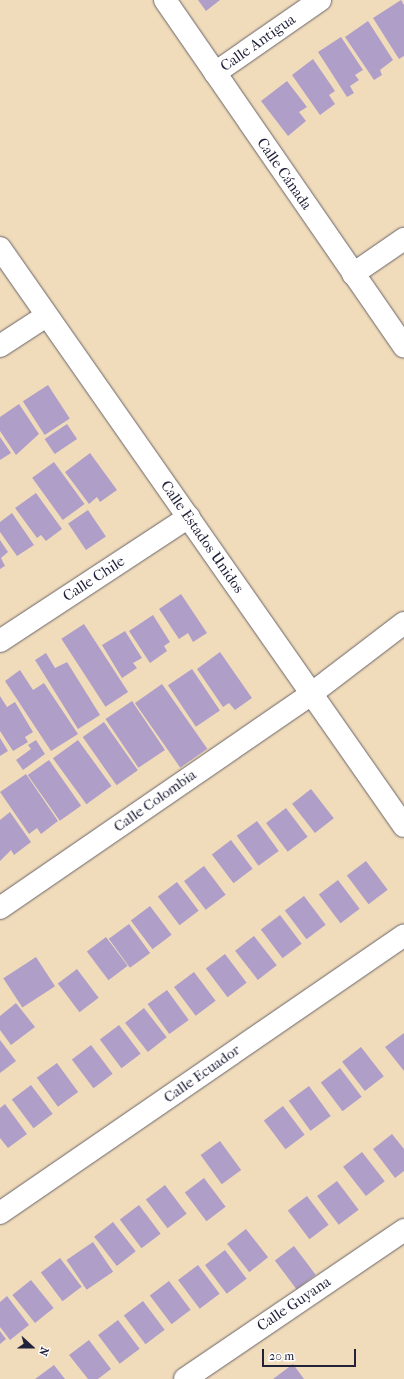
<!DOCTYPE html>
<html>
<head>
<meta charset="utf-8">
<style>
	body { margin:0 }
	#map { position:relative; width:404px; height:1379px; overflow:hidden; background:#f0dcbb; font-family:"IM FELL French Canon",serif }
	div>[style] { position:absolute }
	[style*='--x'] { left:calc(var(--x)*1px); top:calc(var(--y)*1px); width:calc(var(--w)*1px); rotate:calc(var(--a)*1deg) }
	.building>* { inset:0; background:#af9fc8; transform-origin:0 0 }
	.roads { filter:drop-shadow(0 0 1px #6a6368) drop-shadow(0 0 1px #6a6368) }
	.minor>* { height:22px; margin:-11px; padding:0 11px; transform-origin:11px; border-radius:11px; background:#fff }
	span { translate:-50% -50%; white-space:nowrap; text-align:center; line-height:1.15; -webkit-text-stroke:3.5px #fff; paint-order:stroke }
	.street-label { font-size:15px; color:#22223b }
	.north { position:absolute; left:12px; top:1327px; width:40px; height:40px; -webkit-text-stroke:3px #fff; paint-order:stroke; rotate:111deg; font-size:11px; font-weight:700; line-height:16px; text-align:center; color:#22223b }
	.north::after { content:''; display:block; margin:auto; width:14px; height:18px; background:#22223b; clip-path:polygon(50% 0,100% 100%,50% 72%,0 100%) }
	.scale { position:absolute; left:262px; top:1349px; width:94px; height:18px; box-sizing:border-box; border:2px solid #22223b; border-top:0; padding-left:5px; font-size:12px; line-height:14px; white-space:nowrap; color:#22223b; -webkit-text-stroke:3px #fff; paint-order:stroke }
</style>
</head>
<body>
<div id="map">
	<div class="building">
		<div style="clip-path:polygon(198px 0,220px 0,206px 11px)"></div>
		<div style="clip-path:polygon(401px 0,404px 5px,404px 56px,399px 59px,373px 18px)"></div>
		<div style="clip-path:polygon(368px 21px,393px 60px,380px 70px,382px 75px,374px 80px,345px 37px)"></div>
		<div style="clip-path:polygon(341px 37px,363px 70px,355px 75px,359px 80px,350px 86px,354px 93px,347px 97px,318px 52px)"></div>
		<div style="clip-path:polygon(313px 59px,335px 91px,329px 95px,335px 104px,320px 115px,292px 75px)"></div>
		<div style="clip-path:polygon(287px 81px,307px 107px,299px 112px,306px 121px,288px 136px,261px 101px)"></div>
		<div style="left:48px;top:385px;width:40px;height:30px;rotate:57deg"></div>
		<div style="clip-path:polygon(19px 404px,39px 434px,16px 455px,0 431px,0 417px)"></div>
		<div style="left:67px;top:424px;width:18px;height:27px;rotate:56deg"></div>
		<div style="clip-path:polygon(0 437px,11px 453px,0 460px)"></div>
		<div style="clip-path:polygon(90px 453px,117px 490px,100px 502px,97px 497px,89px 504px,65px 472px)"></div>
		<div style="left:54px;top:462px;width:52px;height:27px;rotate:54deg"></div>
		<div style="clip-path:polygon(36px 493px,62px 529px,46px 541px,41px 535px,37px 538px,15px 508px)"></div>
		<div style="left:88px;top:510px;width:32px;height:24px;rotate:56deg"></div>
		<div style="clip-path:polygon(12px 513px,34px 545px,17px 556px,0 532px,0 522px)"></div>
		<div style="clip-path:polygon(0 540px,8px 552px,1px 558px,5px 566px,0 569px)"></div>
		<div style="clip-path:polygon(181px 594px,207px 633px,193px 642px,188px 633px,179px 639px,159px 609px)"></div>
		<div style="clip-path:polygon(153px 615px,170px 642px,164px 646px,167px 651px,150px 663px,129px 631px)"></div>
		<div style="left:84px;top:624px;width:81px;height:27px;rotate:57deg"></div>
		<div style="clip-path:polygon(125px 631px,142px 658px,133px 663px,137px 668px,122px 678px,102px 645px)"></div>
		<div style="clip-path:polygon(220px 652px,252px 698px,235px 710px,229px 703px,223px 707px,197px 669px)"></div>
		<div style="clip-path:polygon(46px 653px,55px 668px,67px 662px,100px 715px,78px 729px,35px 660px)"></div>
		<div style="left:192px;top:669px;width:50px;height:29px;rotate:56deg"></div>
		<div style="clip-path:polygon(20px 670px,33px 690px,44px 683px,78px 734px,51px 751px,5px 681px)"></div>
		<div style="left:162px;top:684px;width:79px;height:33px;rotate:55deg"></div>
		<div style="clip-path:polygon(0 696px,7px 707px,15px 702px,33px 732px,25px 737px,28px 742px,13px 751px,0 731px)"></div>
		<div style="left:132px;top:701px;width:59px;height:32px;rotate:56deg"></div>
		<div style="left:104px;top:722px;width:59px;height:26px;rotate:55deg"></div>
		<div style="clip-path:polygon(0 738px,8px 751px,0 756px)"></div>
		<div style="clip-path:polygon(36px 740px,45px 754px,23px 770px,16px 760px,31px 749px,28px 745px)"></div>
		<div style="left:78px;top:740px;width:57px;height:31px;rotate:54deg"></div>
		<div style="left:49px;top:760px;width:56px;height:26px;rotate:55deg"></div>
		<div style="clip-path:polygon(26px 774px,58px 821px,41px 834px,37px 828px,29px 834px,0 792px)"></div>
		<div style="left:311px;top:789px;width:37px;height:24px;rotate:52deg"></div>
		<div style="left:286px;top:808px;width:36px;height:25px;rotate:53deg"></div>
		<div style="clip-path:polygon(10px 812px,31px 842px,14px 855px,11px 850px,0 861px,0 820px)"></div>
		<div style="left:257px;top:821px;width:37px;height:25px;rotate:54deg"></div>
		<div style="left:231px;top:840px;width:36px;height:24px;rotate:53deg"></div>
		<div style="left:366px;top:861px;width:36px;height:24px;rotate:53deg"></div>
		<div style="left:204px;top:866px;width:36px;height:25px;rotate:53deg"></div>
		<div style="left:338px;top:880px;width:36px;height:24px;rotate:53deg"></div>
		<div style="left:177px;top:882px;width:36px;height:24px;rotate:53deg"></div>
		<div style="left:304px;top:896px;width:36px;height:24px;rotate:53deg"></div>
		<div style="left:150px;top:906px;width:36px;height:24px;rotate:53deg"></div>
		<div style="left:280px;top:915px;width:36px;height:24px;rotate:53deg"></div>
		<div style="left:129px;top:924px;width:36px;height:25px;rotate:54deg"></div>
		<div style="left:254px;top:936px;width:37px;height:24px;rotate:52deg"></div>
		<div style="left:106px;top:937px;width:36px;height:24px;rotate:53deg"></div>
		<div style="left:225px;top:954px;width:36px;height:24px;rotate:53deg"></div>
		<div style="left:36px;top:957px;width:35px;height:39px;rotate:57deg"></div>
		<div style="left:77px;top:969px;width:36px;height:24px;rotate:53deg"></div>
		<div style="left:194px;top:972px;width:36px;height:25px;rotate:53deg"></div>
		<div style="left:167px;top:990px;width:37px;height:24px;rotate:54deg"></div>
		<div style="clip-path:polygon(16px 1003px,35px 1027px,11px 1045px,0 1030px,0 1016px)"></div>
		<div style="left:144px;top:1008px;width:37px;height:24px;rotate:52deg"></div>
		<div style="left:119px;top:1025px;width:36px;height:24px;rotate:53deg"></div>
		<div style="clip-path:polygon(404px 1033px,404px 1071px,385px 1047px)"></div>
		<div style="clip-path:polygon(0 1040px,16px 1061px,0 1073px)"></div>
		<div style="left:91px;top:1045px;width:36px;height:24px;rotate:53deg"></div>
		<div style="left:361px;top:1047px;width:37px;height:24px;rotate:52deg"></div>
		<div style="left:57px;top:1063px;width:36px;height:25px;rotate:54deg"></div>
		<div style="left:340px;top:1068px;width:36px;height:24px;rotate:53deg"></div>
		<div style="left:31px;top:1085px;width:36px;height:24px;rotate:53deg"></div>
		<div style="left:309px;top:1086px;width:37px;height:25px;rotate:54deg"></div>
		<div style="clip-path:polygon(5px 1104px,27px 1134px,8px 1148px,0 1138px,0 1108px)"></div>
		<div style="left:283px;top:1106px;width:36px;height:24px;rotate:53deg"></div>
		<div style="clip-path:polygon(392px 1134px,404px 1149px,404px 1171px,395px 1178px,373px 1149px)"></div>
		<div style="left:220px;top:1141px;width:36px;height:24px;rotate:54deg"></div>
		<div style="left:362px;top:1152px;width:37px;height:24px;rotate:52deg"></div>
		<div style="left:204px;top:1178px;width:36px;height:24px;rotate:53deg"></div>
		<div style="left:337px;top:1181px;width:36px;height:25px;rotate:53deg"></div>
		<div style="left:165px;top:1185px;width:36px;height:24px;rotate:53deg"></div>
		<div style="left:307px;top:1196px;width:36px;height:24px;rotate:53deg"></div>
		<div style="left:139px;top:1205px;width:36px;height:24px;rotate:53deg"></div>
		<div style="left:113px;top:1222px;width:37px;height:24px;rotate:52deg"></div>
		<div style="left:246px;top:1229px;width:36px;height:24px;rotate:52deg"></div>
		<div style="left:93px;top:1242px;width:36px;height:32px;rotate:56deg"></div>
		<div style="left:294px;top:1246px;width:36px;height:24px;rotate:53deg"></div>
		<div style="left:225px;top:1250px;width:36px;height:25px;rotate:53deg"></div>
		<div style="left:60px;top:1258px;width:36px;height:24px;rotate:53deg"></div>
		<div style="left:198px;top:1265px;width:36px;height:25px;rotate:53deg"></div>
		<div style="left:31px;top:1280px;width:36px;height:24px;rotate:51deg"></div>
		<div style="left:169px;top:1281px;width:36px;height:24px;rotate:53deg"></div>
		<div style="clip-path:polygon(7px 1296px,29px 1325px,10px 1340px,0 1327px,0 1302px)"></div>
		<div style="left:143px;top:1301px;width:36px;height:24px;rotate:53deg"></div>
		<div style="left:118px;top:1320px;width:36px;height:25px;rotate:53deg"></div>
		<div style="clip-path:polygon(0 1331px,6px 1339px,0 1344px)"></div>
		<div style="clip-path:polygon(89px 1340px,111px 1369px,98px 1379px,88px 1379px,69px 1355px)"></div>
		<div style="clip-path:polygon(293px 1364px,304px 1379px,273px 1379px)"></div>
		<div style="clip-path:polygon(54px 1365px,65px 1379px,35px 1379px)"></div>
	</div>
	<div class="roads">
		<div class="minor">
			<div style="--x:165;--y:0;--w:421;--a:55.4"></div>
			<div style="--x:215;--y:73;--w:128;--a:-34.8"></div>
			<div style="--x:0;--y:248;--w:705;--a:55.05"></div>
			<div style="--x:353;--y:274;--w:62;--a:-34.5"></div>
			<div style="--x:0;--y:346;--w:55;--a:-33.1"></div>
			<div style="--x:0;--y:641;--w:226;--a:-33.3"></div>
			<div style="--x:0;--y:908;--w:378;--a:-34.5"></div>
			<div style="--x:311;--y:694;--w:117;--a:-37.4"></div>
			<div style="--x:0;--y:1213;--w:490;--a:-34.5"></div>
			<div style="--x:185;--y:1379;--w:265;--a:-34.2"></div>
		</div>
	</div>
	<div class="street-label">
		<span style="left:258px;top:43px;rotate:-35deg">Calle Antigua</span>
		<span style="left:284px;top:174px;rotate:55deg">Calle Cánada</span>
		<span style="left:202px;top:537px;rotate:55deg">Calle Estados Unidos</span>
		<span style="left:94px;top:579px;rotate:-33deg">Calle Chile</span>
		<span style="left:155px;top:801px;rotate:-35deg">Calle Colombia</span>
		<span style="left:202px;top:1074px;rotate:-35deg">Calle Ecuador</span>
		<span style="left:294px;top:1304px;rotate:-34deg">Calle Guyana</span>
	</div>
	<div class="north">N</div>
	<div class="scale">20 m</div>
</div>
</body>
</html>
